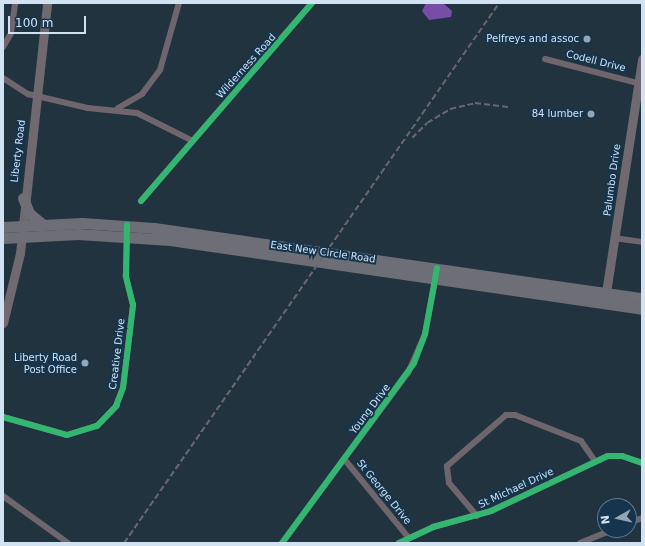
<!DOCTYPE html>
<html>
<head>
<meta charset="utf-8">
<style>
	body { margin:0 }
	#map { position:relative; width:645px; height:546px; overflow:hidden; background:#223340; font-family:"DejaVu Sans",sans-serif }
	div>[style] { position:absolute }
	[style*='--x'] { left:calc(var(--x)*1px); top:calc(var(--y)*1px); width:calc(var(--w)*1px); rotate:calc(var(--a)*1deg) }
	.water>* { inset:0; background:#784da8 }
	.street>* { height:6px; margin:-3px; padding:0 3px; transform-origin:3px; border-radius:3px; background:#6f666d }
	.secondary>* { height:9px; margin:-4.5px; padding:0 4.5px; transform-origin:4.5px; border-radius:4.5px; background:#706970 }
	.highway>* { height:11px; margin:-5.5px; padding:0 5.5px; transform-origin:5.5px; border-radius:5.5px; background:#6d6e76 }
	.rail>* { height:1.5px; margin-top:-0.75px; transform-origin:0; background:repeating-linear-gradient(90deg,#68676e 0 6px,transparent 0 9px) }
	.cycleway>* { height:6px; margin:-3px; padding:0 3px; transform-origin:3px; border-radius:3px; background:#33b770 }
	.dots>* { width:11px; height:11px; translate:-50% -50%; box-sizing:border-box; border:2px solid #15344d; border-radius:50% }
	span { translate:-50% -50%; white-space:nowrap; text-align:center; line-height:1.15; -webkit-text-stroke:4px #15344d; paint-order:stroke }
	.poi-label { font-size:10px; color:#d1e3f3 }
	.right { translate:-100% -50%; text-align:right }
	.street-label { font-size:10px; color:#d1e3f3 }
	.frame { position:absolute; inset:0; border:4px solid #d1e3f3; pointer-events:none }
	.north { position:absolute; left:597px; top:498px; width:40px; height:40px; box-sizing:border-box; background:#15344d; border:1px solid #607a8f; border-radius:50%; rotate:262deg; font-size:11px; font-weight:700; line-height:16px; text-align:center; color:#d1e3f3 }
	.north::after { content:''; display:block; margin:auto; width:14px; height:18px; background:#94a5b4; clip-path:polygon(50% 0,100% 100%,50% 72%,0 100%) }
	.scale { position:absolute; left:8px; top:16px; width:78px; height:18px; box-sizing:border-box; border:2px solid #d1e3f3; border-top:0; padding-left:5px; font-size:12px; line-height:14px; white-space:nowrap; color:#d1e3f3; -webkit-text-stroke:3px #15344d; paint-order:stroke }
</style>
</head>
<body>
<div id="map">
	<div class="water">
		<div style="clip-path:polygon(426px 3px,443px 3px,452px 11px,451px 17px,429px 20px,422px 11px)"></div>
	</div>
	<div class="street">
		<div style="--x:3;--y:47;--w:16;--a:-60"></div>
		<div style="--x:11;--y:33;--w:30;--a:-82"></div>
		<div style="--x:545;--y:59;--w:95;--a:14.6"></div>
		<div style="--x:3;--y:78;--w:30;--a:33"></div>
		<div style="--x:28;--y:94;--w:62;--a:13.1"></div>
		<div style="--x:88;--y:108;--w:49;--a:5.8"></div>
		<div style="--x:137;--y:113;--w:60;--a:26.6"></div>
		<div style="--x:118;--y:108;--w:28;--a:-30"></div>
		<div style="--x:142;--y:94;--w:30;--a:-53"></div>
		<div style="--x:160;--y:70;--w:70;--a:-74.2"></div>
		<div style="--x:141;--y:201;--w:262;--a:-49.2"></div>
		<div style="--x:614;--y:238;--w:28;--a:8"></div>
		<div style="--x:3;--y:417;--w:66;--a:15.7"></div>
		<div style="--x:67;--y:435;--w:31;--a:-17"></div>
		<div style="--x:97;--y:426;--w:28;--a:-46"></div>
		<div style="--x:116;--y:406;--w:19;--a:-69"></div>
		<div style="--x:123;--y:388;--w:84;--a:-83.1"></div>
		<div style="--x:133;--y:305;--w:30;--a:-104"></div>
		<div style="--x:126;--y:276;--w:41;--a:-88.6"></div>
		<div style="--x:345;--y:460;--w:99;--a:50.7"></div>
		<div style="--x:3;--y:496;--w:80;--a:35.9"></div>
		<div style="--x:477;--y:516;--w:43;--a:-130.3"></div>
		<div style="--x:449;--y:483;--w:17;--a:-97"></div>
		<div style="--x:447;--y:466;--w:78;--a:-40.8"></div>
		<div style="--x:506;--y:415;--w:9;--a:0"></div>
		<div style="--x:515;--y:415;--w:71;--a:21.5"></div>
		<div style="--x:581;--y:441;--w:24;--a:55"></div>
		<div style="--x:629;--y:523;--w:14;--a:-21"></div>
		<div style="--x:282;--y:543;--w:212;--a:-53.5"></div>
		<div style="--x:408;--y:373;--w:43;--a:-66.4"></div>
		<div style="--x:425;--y:334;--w:58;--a:-79.1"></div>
		<div style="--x:399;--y:543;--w:38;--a:-25"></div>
		<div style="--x:433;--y:527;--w:60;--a:-15.4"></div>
		<div style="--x:491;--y:511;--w:129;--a:-25.2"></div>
		<div style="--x:608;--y:456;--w:14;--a:0"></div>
		<div style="--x:622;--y:456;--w:21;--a:19"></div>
		<div style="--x:580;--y:543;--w:35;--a:-22"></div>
	</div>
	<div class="secondary">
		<div style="--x:605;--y:299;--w:243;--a:-81.2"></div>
		<div style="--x:3;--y:323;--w:72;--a:-76.3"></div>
		<div style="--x:20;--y:253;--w:251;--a:-83.8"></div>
	</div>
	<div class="highway">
		<div style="--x:23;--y:198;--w:16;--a:68"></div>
		<div style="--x:29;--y:213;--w:17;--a:40"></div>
		<div style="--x:3;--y:227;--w:79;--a:-2.9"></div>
		<div style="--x:82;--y:223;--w:72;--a:4"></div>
		<div style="--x:154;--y:228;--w:493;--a:8.2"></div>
		<div style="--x:3;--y:238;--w:75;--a:-3.1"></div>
		<div style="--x:78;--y:234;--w:92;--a:3.7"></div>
		<div style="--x:170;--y:240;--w:477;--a:8.3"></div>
	</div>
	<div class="rail">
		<div style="--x:412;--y:138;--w:21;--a:-45"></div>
		<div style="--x:427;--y:123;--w:27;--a:-31"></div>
		<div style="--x:450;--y:109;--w:26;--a:-13"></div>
		<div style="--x:475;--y:103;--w:35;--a:7"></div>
		<div style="--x:124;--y:543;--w:657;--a:-55.22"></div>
	</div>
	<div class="cycleway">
		<div style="--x:141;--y:201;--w:262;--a:-49.2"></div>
		<div style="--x:3;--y:417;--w:66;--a:15.7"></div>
		<div style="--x:67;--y:435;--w:31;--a:-17"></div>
		<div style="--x:97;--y:426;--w:28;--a:-46"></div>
		<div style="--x:116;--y:406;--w:19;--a:-69"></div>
		<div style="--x:123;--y:388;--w:84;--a:-83.1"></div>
		<div style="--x:133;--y:305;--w:30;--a:-104"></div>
		<div style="--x:126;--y:276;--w:51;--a:-88.9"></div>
		<div style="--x:282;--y:543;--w:223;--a:-53.7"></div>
		<div style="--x:414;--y:363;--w:31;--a:-69"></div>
		<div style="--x:425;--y:334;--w:67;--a:-79.7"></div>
		<div style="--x:399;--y:543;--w:38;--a:-25"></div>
		<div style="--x:433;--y:527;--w:60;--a:-15.4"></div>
		<div style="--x:491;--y:511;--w:129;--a:-25.2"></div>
		<div style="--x:608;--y:456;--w:14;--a:0"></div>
		<div style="--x:622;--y:456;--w:21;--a:19"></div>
	</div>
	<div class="dots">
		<div style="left:587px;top:39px;background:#94a5b4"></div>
		<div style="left:591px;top:114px;background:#94a5b4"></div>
		<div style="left:85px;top:363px;background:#94a5b4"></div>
	</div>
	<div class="poi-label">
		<span class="right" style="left:579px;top:39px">Pelfreys and assoc</span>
		<span class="right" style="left:583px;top:114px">84 lumber</span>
		<span class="right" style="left:77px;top:363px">Liberty Road<br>Post Office</span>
	</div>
	<div class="street-label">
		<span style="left:596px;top:61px;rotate:14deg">Codell Drive</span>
		<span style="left:246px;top:66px;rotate:-48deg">Wilderness Road</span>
		<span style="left:18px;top:151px;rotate:-83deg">Liberty Road</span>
		<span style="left:612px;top:180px;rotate:-82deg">Palumbo Drive</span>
		<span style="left:323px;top:252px;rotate:8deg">East New Circle Road</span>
		<span style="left:117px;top:354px;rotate:-83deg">Creative Drive</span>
		<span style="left:370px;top:409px;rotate:-53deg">Young Drive</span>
		<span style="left:516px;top:488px;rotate:-25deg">St Michael Drive</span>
		<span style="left:384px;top:492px;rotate:51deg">St George Drive</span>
	</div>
	<div class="frame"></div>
	<div class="north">N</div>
	<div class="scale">100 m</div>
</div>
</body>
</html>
